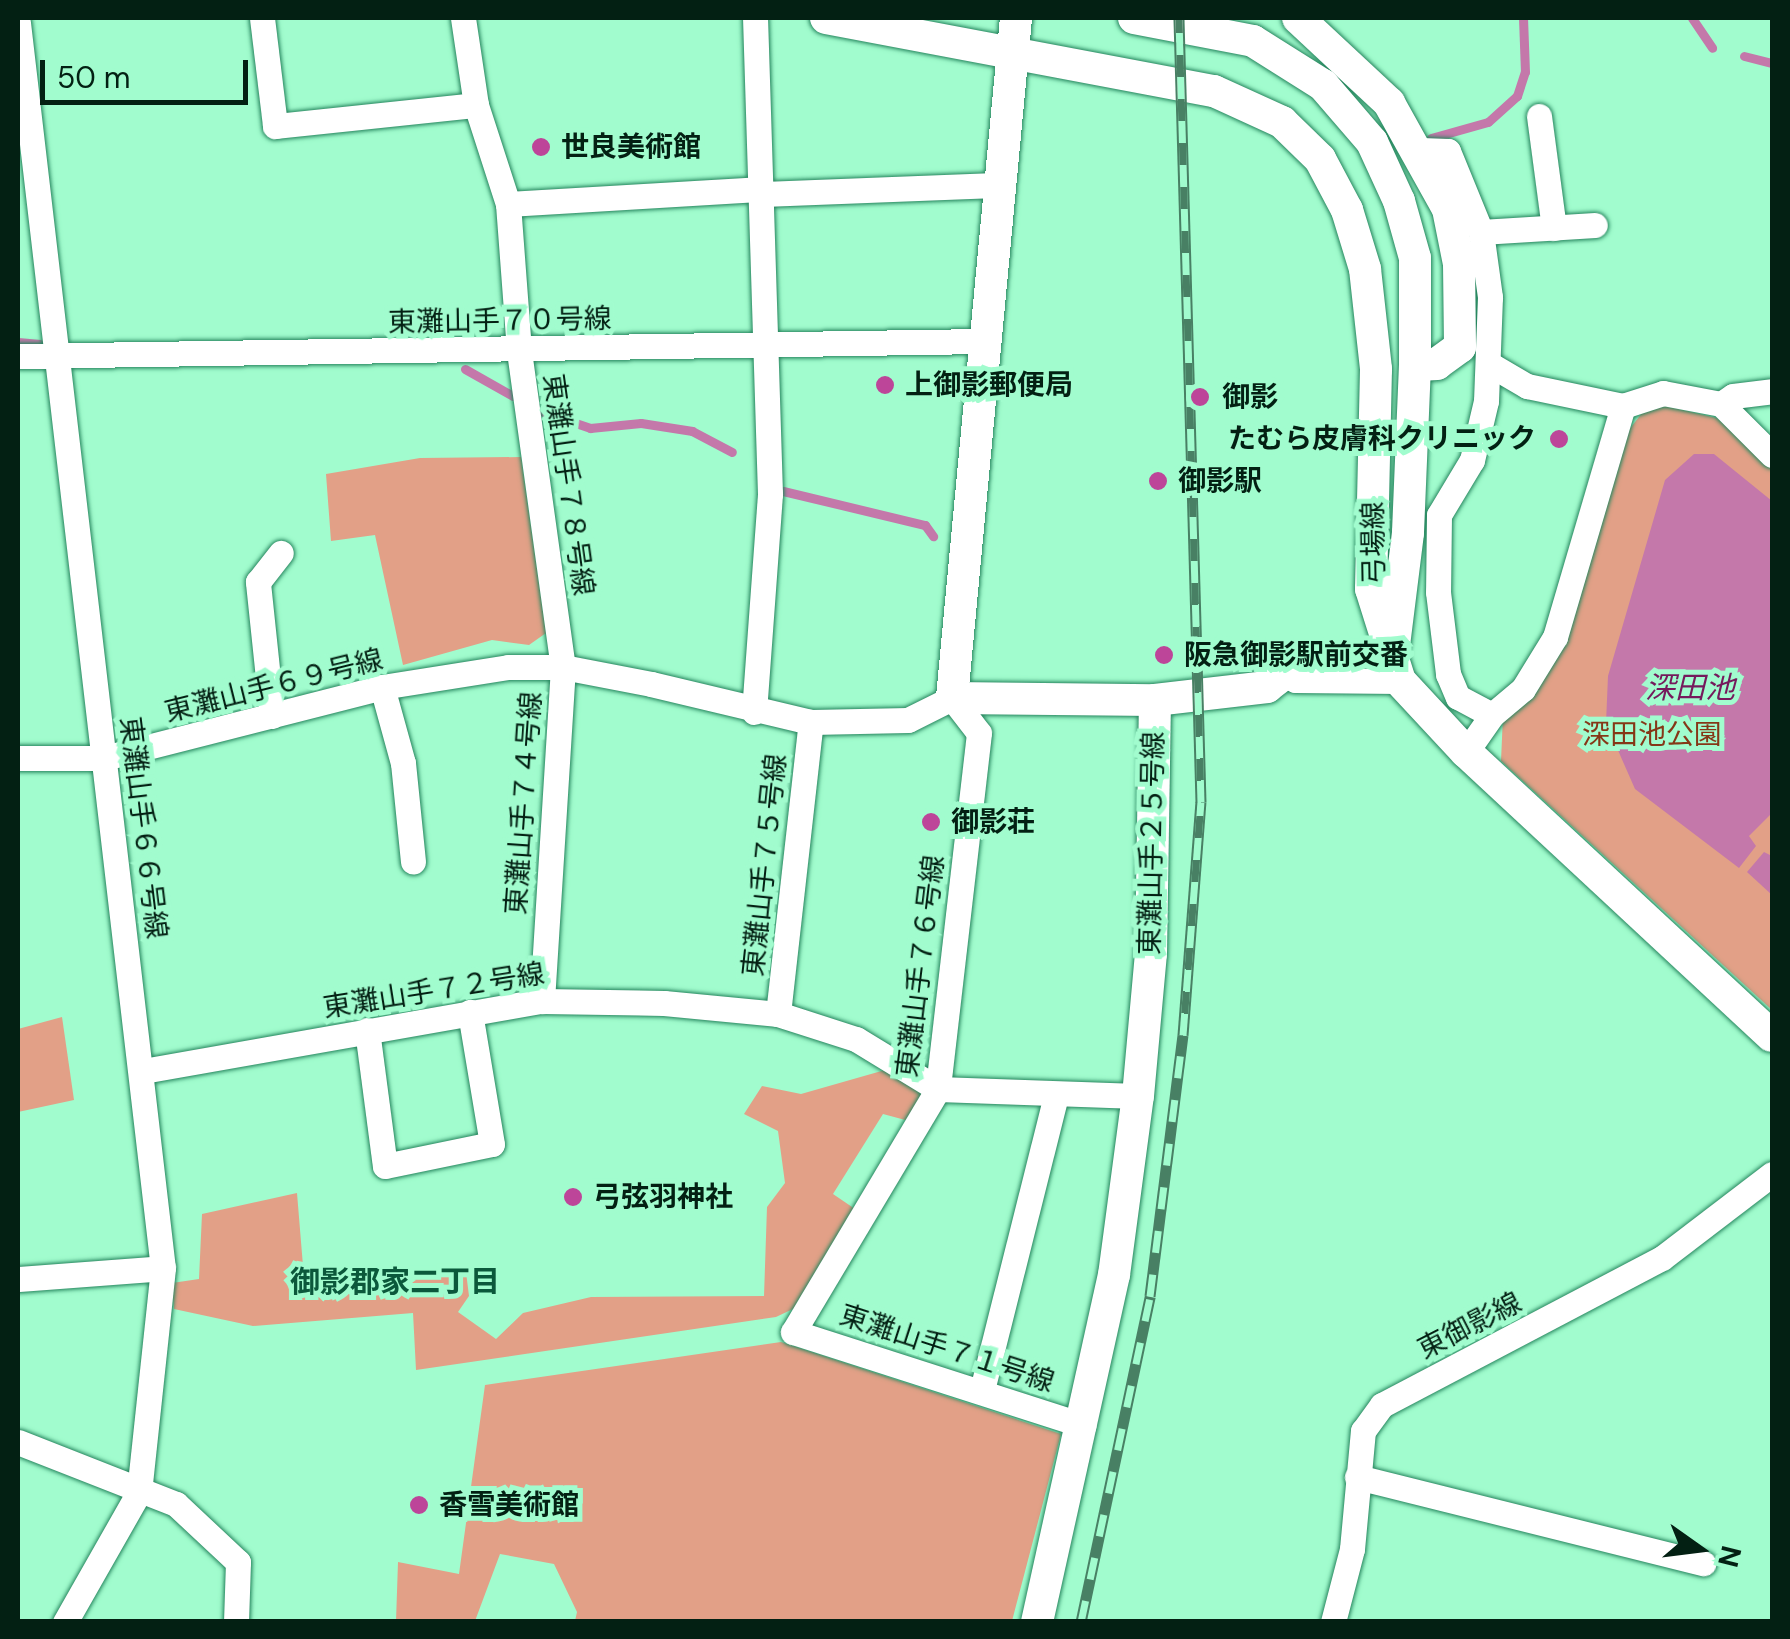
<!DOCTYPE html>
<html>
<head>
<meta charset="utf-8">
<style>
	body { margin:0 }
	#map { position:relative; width:1790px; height:1639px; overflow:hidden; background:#a1fcce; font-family:"DM Sans","Noto Sans JP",sans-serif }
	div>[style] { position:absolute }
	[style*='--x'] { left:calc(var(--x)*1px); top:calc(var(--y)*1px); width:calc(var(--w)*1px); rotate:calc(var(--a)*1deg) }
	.green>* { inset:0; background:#e2a087 }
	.water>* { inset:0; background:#c478aa }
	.stream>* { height:9px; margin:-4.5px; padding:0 4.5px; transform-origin:4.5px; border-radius:4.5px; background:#c478aa }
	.roads { filter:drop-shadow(0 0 2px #25855d) drop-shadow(0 0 2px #25855d) }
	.minor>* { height:25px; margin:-12.5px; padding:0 12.5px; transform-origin:12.5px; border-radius:12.5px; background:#fff }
	.tertiary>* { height:32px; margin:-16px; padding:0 16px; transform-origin:16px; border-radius:16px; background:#fff }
	.rail>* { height:11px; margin-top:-5.5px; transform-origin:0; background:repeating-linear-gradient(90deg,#a1fcce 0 22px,#488064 0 44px); box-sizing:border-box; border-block:2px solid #488064 }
	.dots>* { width:28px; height:28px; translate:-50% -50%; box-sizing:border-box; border:5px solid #a1fcce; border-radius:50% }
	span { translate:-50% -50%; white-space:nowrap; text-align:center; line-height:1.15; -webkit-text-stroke:10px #a1fcce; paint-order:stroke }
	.poi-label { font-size:28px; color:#032013; font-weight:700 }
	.left { translate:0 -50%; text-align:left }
	.right { translate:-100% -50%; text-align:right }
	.street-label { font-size:28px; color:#032013 }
	.park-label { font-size:28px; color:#853717 }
	.water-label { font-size:30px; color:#751a5c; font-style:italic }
	.neighbourhood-label { font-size:30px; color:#0b583b; font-weight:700 }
	.frame { position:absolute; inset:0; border:20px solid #032013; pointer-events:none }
	.north { position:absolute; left:1650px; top:1499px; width:100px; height:100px; -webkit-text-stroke:8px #a1fcce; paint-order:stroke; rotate:104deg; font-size:28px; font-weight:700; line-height:40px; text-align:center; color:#032013 }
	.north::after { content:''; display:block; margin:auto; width:35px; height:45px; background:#032013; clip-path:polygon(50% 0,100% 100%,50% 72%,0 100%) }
	.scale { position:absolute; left:40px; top:60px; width:208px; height:45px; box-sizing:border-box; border:5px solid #032013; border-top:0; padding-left:12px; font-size:30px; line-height:35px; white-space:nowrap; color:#032013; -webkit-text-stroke:8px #a1fcce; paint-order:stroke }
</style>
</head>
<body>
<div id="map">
	<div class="green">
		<div style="clip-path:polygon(1661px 405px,1717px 418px,1772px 466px,1772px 1010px,1501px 761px,1503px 715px,1536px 687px,1562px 645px,1625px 435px,1642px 413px)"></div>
		<div style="clip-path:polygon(521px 457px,546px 633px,529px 645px,492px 640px,403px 665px,375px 535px,331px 541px,326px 474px,420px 458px)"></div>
		<div style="clip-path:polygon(62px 1017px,74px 1100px,18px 1112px,18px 1029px)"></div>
		<div style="clip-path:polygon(885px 1070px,926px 1092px,909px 1121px,883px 1114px,833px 1194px,855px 1209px,795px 1308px,776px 1317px,416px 1370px,413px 1313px,253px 1326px,174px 1309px,172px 1283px,199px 1279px,202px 1214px,297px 1193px,304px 1278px,465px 1264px,469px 1296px,458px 1312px,496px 1339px,523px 1313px,591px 1297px,764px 1296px,767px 1207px,785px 1183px,778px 1131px,744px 1114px,762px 1086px,801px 1094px)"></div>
		<div style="clip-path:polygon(781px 1342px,1061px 1434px,1012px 1621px,575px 1621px,577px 1612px,554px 1564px,500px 1554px,475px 1621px,396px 1621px,398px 1562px,459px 1574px,485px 1385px)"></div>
	</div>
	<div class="water">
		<div style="clip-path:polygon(1694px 454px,1714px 454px,1772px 501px,1772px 813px,1749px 836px,1756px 846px,1739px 868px,1635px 789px,1606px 723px,1608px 676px,1665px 480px)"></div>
		<div style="clip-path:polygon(1764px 852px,1772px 856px,1772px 895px,1747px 872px)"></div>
	</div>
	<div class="stream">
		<div style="--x:1692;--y:18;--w:36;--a:56"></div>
		<div style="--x:1744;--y:56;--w:29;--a:14"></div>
		<div style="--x:1431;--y:138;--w:59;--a:-15.7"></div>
		<div style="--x:1488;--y:122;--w:39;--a:-42"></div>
		<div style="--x:1517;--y:96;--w:25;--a:-72"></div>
		<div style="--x:1525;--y:72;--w:54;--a:-92.1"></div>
		<div style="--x:18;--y:342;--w:22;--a:5"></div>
		<div style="--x:465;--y:369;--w:55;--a:29.4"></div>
		<div style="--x:543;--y:412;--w:50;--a:18.8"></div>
		<div style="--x:590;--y:428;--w:51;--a:-5.6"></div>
		<div style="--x:641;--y:423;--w:52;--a:8.9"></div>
		<div style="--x:692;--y:431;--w:45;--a:27.7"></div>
		<div style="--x:783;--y:491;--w:146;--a:13.5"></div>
		<div style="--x:925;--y:525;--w:14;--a:54"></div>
	</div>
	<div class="roads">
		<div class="minor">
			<div style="--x:262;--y:18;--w:109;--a:83.1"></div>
			<div style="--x:275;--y:126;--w:202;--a:-6"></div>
			<div style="--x:463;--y:18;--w:88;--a:81.5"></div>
			<div style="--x:476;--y:105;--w:104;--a:72.1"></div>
			<div style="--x:508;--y:204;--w:147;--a:85.7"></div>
			<div style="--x:519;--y:351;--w:319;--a:82.1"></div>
			<div style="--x:563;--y:667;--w:335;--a:93.6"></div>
			<div style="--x:18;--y:23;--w:1253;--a:83.36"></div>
			<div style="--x:163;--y:1268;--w:225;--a:96.1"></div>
			<div style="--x:139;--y:1492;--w:150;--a:119.6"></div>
			<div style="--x:1539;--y:116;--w:113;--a:82.4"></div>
			<div style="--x:1421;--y:150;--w:27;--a:2"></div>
			<div style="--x:1448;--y:151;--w:87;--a:67.8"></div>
			<div style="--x:1481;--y:232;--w:66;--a:82.1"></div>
			<div style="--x:1490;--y:297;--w:104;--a:92.2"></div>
			<div style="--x:1486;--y:401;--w:61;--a:103.3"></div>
			<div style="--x:1472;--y:460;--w:64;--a:121"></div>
			<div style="--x:1439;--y:515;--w:77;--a:90.7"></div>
			<div style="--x:1438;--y:592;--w:83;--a:83"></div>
			<div style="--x:1448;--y:674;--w:25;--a:67"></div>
			<div style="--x:1458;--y:697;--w:38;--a:28"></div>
			<div style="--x:763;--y:194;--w:233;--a:-2.2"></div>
			<div style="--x:508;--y:204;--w:255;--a:-3.4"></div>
			<div style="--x:1481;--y:232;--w:114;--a:-3.5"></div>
			<div style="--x:18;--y:356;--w:966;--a:-0.89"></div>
			<div style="--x:1491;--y:365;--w:42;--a:30.3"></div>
			<div style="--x:1527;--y:386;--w:98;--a:11.8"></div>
			<div style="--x:1623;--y:406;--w:42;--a:-18"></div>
			<div style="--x:1663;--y:393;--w:59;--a:10.7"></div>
			<div style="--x:1721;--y:404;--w:72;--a:45"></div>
			<div style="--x:1721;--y:404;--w:14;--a:-34"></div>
			<div style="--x:1733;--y:396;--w:39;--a:-7"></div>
			<div style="--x:1285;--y:673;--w:12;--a:35"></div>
			<div style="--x:1295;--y:680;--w:105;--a:0.5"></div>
			<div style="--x:382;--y:687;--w:79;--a:74.6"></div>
			<div style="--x:403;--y:763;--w:99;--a:84.2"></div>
			<div style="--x:754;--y:712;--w:219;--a:-85.8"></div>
			<div style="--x:770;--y:494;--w:476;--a:-91.8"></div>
			<div style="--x:272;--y:716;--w:135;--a:-96"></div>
			<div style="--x:258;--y:582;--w:37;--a:-52"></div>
			<div style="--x:1466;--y:752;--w:45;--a:-54.9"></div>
			<div style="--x:1492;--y:715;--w:40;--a:-40"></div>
			<div style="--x:1523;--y:689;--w:61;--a:-58.4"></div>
			<div style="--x:1555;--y:637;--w:241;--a:-73.6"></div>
			<div style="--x:18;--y:758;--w:86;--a:0"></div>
			<div style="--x:104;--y:758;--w:287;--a:-14.3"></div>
			<div style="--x:382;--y:687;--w:128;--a:-9"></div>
			<div style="--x:508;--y:667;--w:55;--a:0"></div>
			<div style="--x:563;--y:667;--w:90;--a:10.9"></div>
			<div style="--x:651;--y:684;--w:164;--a:13.4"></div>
			<div style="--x:811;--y:722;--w:97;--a:-1.2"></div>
			<div style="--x:908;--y:720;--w:49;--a:-26.6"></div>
			<div style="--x:952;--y:698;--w:44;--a:52.4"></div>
			<div style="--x:979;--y:733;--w:358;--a:96.6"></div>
			<div style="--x:938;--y:1089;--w:283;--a:120.8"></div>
			<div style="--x:793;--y:1332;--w:305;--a:17.8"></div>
			<div style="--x:778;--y:1014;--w:294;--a:-83.6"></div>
			<div style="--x:367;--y:1030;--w:137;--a:82.5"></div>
			<div style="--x:385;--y:1166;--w:109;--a:-11.6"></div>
			<div style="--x:492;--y:1144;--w:134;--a:-99.5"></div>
			<div style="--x:143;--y:1071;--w:405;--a:-10"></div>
			<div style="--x:542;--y:1001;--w:122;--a:0.9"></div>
			<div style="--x:664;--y:1003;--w:115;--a:5.5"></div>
			<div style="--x:778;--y:1014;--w:82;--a:17.8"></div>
			<div style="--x:856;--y:1039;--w:96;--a:31.4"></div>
			<div style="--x:938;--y:1089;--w:200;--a:2"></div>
			<div style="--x:18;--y:1279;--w:145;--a:-4.3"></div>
			<div style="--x:982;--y:1390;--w:303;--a:-75.9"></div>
			<div style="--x:18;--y:1442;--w:170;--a:21.4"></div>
			<div style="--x:176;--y:1504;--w:85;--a:43.1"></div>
			<div style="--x:238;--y:1562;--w:60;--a:91.9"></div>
			<div style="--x:1357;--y:1477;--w:357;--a:14"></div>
			<div style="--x:1333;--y:1622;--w:75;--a:-75.4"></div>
			<div style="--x:1352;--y:1549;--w:119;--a:-84.7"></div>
			<div style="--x:1363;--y:1431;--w:32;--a:-54"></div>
			<div style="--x:1382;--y:1405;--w:316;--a:-27.7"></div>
			<div style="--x:1662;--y:1258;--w:138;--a:-37.4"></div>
		</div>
		<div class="tertiary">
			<div style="--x:826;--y:18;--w:395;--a:10.7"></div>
			<div style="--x:1214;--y:91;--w:75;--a:24.5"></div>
			<div style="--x:1282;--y:122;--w:53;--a:44.2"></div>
			<div style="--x:1320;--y:159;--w:58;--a:62.1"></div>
			<div style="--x:1347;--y:210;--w:62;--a:73"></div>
			<div style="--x:1365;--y:269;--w:101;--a:83.7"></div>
			<div style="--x:1376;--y:369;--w:220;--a:91.3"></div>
			<div style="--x:1371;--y:589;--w:96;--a:72.5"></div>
			<div style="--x:1400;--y:681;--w:97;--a:47.1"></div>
			<div style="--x:1466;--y:752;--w:417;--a:42.9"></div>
			<div style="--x:1016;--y:18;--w:683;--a:95.38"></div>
			<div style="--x:952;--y:698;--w:203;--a:0.6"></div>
			<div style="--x:1155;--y:700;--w:113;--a:-6.6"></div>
			<div style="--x:1267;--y:687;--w:23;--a:-38"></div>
			<div style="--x:1134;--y:18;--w:121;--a:10.9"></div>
			<div style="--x:1253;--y:41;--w:83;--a:32.2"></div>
			<div style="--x:1323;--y:85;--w:75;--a:49.3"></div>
			<div style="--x:1372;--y:142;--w:65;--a:65.4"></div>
			<div style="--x:1399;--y:201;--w:59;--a:74.3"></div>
			<div style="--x:1415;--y:258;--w:107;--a:90"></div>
			<div style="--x:1415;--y:365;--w:168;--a:92.4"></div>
			<div style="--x:1408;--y:533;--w:114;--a:97.1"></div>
			<div style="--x:1298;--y:18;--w:125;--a:43"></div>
			<div style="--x:1389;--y:103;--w:121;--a:60.9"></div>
			<div style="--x:1448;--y:209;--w:56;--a:78.7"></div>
			<div style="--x:1459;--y:264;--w:83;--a:89.3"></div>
			<div style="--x:1460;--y:347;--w:29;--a:144"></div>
			<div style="--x:1437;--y:364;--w:22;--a:177"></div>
			<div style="--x:1037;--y:1622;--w:355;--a:-77.5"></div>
			<div style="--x:1114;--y:1275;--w:181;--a:-82.4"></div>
			<div style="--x:1138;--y:1096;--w:143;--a:-84.8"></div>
			<div style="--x:1151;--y:954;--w:254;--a:-89.1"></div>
		</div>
	</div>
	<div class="rail">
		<div style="--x:1081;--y:1622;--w:333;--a:-78"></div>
		<div style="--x:1150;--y:1296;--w:263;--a:-82.8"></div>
		<div style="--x:1183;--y:1035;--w:234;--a:-85.6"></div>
		<div style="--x:1201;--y:802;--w:784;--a:-91.61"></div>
	</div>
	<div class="dots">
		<div style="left:541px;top:147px;background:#bd4599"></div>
		<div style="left:885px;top:385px;background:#bd4599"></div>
		<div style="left:1200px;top:397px;background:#bd4599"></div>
		<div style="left:1559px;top:439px;background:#bd4599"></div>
		<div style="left:1158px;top:481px;background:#bd4599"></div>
		<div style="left:1164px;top:655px;background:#bd4599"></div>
		<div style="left:931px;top:822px;background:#bd4599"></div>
		<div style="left:573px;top:1197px;background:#bd4599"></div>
		<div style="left:419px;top:1505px;background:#bd4599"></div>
	</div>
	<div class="poi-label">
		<span class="left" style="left:561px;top:147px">世良美術館</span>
		<span class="left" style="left:905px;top:385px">上御影郵便局</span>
		<span class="left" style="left:1222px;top:397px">御影</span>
		<span class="right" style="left:1536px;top:439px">たむら皮膚科クリニック</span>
		<span class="left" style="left:1178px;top:481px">御影駅</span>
		<span class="left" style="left:1184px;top:655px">阪急御影駅前交番</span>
		<span class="left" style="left:951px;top:822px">御影荘</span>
		<span class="left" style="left:593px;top:1197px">弓弦羽神社</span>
		<span class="left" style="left:439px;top:1505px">香雪美術館</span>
	</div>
	<div class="street-label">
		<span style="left:500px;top:321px;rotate:-1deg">東灘山手７０号線</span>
		<span style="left:568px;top:485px;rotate:82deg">東灘山手７８号線</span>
		<span style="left:1374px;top:543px;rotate:-91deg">弓場線</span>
		<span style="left:274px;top:686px;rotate:-14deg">東灘山手６９号線</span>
		<span style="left:524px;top:803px;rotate:-86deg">東灘山手７４号線</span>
		<span style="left:143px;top:828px;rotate:83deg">東灘山手６６号線</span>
		<span style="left:1152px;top:843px;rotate:-89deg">東灘山手２５号線</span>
		<span style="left:765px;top:865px;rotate:-84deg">東灘山手７５号線</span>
		<span style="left:921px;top:966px;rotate:-83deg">東灘山手７６号線</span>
		<span style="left:434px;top:991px;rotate:-9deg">東灘山手７２号線</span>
		<span style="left:1470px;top:1326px;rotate:-27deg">東御影線</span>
		<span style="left:947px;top:1349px;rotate:18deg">東灘山手７１号線</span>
	</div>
	<div class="park-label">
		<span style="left:1652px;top:735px">深田池公園</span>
	</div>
	<div class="water-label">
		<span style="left:1690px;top:688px">深田池</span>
	</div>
	<div class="neighbourhood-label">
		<span style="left:395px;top:1282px">御影郡家二丁目</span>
	</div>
	<div class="frame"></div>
	<div class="north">N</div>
	<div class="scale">50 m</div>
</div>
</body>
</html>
